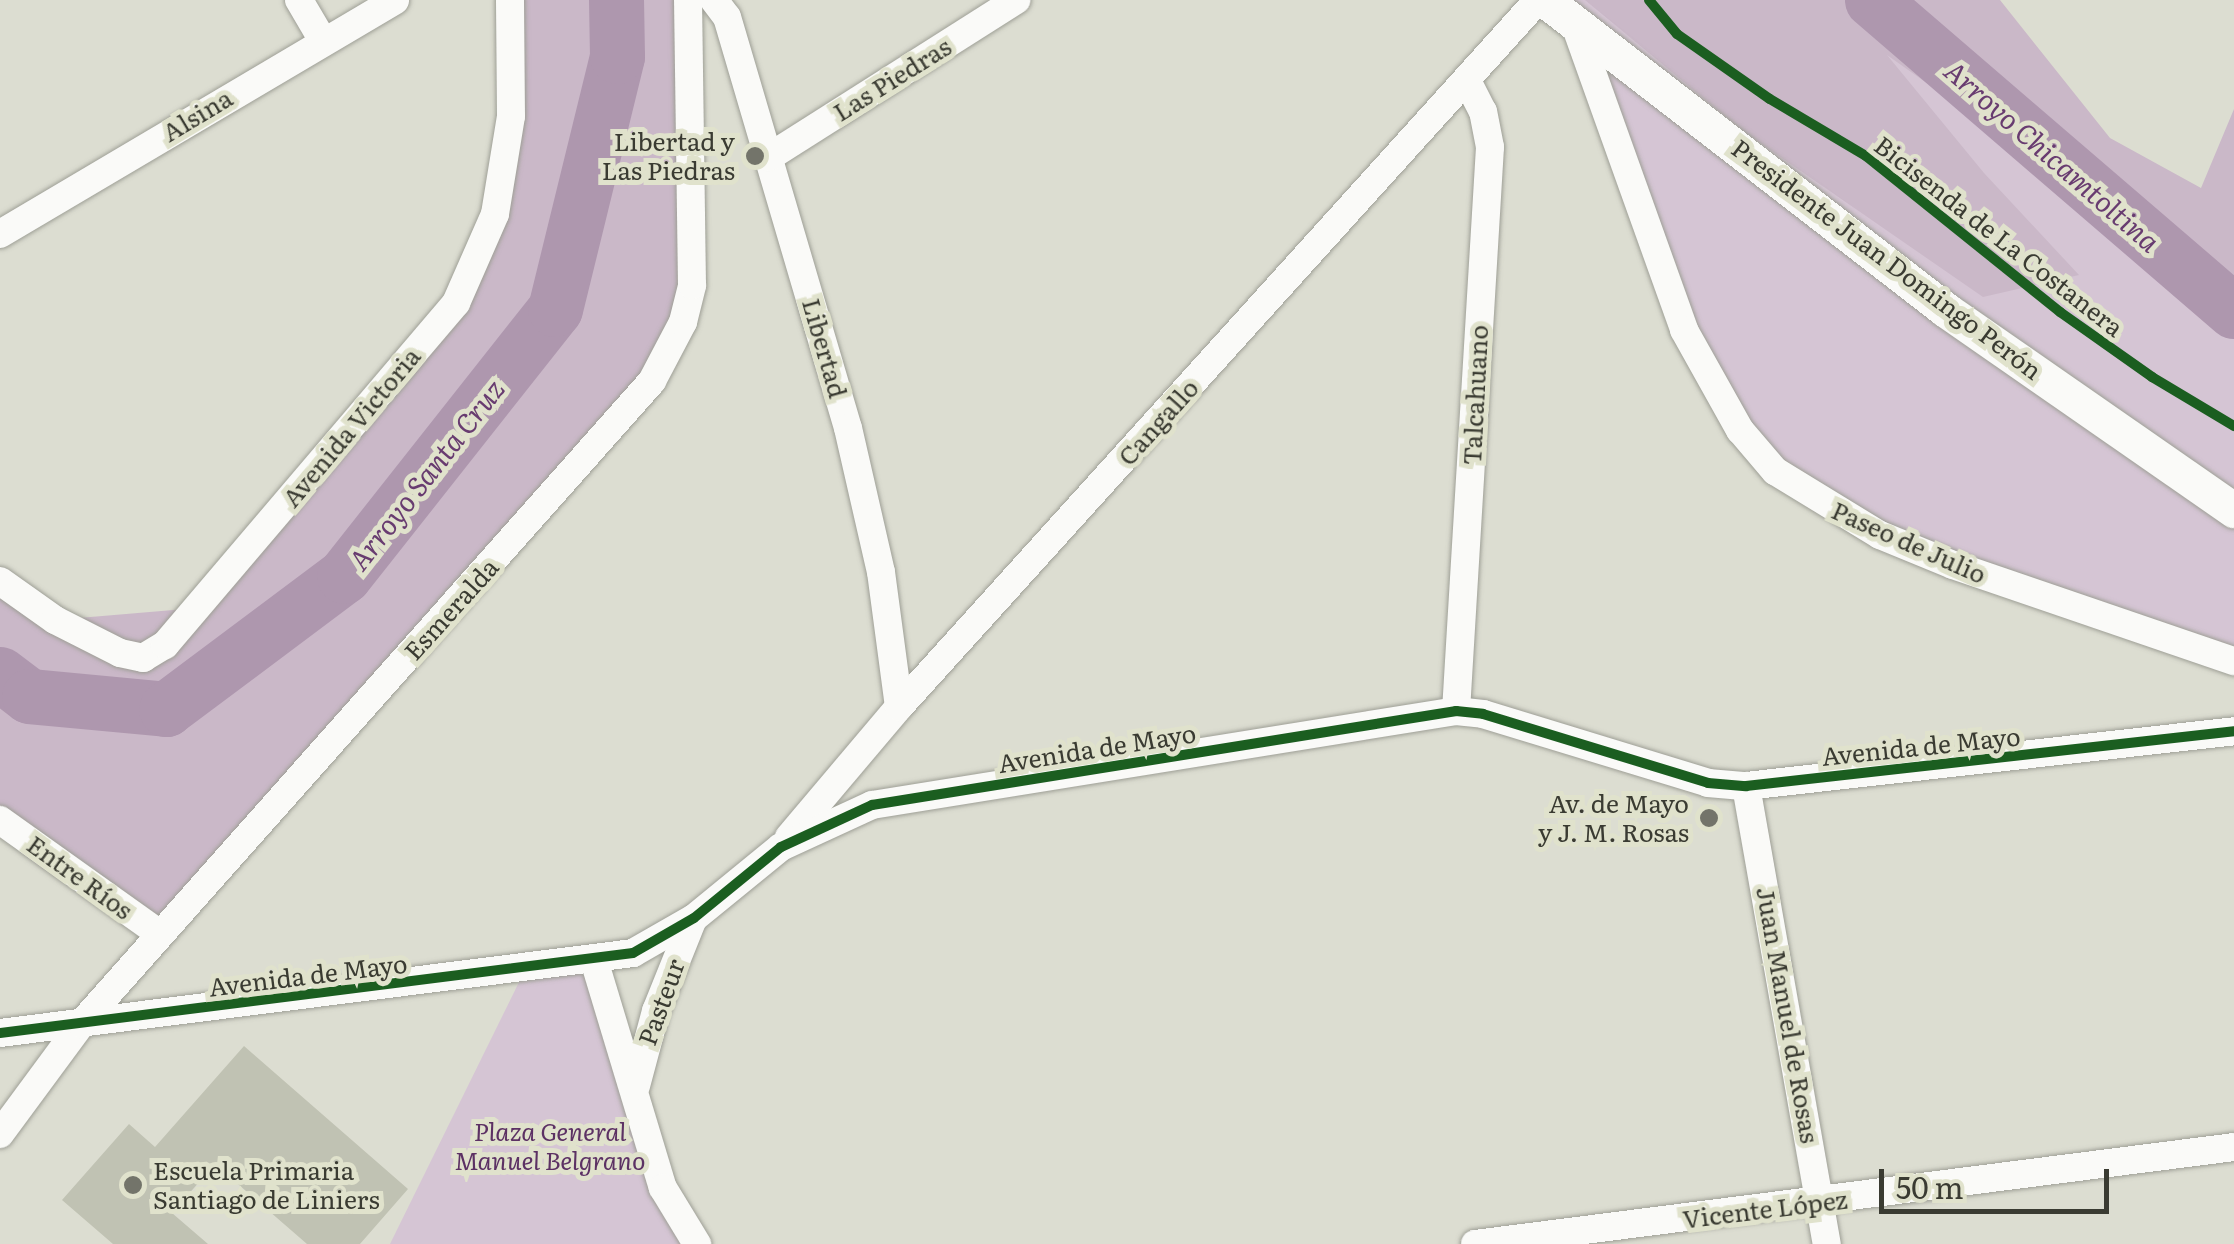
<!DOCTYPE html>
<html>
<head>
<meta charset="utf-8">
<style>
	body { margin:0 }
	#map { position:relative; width:2234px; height:1244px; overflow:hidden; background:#dcddd1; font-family:Literata,serif }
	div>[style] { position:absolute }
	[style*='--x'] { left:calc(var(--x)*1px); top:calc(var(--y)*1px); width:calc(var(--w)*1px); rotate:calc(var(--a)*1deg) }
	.green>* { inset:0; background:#d5c5d4 }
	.forest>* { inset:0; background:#cab8c8 }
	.river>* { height:55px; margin:-27.5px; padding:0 27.5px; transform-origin:27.5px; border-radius:27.5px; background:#ae97ae }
	.building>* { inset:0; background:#c0c2b3 }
	.roads { filter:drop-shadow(0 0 2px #9e9f96) drop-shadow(0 0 2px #9e9f96) }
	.minor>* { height:28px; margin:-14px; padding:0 14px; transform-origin:14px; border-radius:14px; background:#fafaf8 }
	.tertiary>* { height:35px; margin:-17.5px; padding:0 17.5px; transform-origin:17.5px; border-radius:17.5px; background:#fafaf8 }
	.cycleway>* { height:10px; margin:-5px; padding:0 5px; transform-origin:5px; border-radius:5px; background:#1b5e20 }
	.dots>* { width:28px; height:28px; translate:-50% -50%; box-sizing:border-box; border:5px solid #e0e2cc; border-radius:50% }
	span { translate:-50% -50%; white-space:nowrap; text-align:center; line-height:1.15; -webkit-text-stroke:10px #e0e2cc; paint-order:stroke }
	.street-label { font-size:25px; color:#3a3b32 }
	.poi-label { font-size:25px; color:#3a3b32 }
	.right { translate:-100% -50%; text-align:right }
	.left { translate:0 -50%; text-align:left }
	.park-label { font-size:25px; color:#5c3164; font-style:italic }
	.water-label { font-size:28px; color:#683c70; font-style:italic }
	.scale { position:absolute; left:1879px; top:1169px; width:230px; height:45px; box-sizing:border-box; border:5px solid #3a3b32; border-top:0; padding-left:12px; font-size:30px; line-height:35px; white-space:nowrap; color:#3a3b32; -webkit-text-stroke:8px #e0e2cc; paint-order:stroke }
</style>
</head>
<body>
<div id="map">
	<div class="green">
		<div style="clip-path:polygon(1549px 0,1929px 0,2192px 271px,2234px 287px,2234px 661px,1953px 565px,1775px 471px,1684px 329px,1574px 22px)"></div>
		<div style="clip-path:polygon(594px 960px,697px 1244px,390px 1244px,526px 968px)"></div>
	</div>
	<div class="forest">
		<div style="clip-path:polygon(511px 0,688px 0,695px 252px,652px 381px,160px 934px,0 820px,0 582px,55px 620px,197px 608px,456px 303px,495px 214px)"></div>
		<div style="clip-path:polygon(1585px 0,2000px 0,2110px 138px,2201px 188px,2234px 109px,2234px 286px,2192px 271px,1887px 55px,1984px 173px,2079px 275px,1983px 297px,1743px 131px)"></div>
	</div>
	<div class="river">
		<div style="--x:1872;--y:0;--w:477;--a:40.7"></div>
		<div style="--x:0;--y:674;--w:36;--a:37"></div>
		<div style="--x:29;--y:696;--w:138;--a:5.4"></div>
		<div style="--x:166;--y:709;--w:222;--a:-36.8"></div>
		<div style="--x:344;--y:576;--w:340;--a:-51.7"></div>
		<div style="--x:555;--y:309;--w:260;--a:-76.2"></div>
		<div style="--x:617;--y:56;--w:56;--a:-91"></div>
	</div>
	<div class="building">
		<div style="clip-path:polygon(244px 1046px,408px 1189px,360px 1244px,307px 1244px,215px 1164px,172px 1213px,208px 1244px,113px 1244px,62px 1200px,129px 1124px,155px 1147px)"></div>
	</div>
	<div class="roads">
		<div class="minor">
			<div style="--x:299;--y:0;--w:45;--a:59.5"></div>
			<div style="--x:714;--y:0;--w:21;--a:53"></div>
			<div style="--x:727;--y:17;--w:428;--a:73.6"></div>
			<div style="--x:848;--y:428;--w:148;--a:77.1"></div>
			<div style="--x:881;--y:572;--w:136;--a:82.4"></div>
			<div style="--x:1574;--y:22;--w:327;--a:70.3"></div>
			<div style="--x:1684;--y:330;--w:115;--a:60.8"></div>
			<div style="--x:1740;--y:430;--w:54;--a:49.5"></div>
			<div style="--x:1775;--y:471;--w:123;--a:31.4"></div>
			<div style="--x:1880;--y:535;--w:79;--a:22.3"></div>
			<div style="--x:1953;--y:565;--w:297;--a:18.9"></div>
			<div style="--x:769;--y:157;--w:293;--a:-32.4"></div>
			<div style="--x:0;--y:234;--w:459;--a:-30.6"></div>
			<div style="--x:0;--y:581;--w:67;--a:35.3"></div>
			<div style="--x:55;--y:620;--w:73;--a:26.9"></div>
			<div style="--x:120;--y:653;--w:24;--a:12"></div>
			<div style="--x:143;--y:658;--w:26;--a:-31"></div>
			<div style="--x:165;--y:645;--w:449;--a:-49.6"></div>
			<div style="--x:456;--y:303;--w:97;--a:-66.3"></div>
			<div style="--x:495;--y:214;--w:99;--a:-80.7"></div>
			<div style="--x:511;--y:116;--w:116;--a:-90.5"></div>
			<div style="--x:1456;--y:711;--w:565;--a:-86.55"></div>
			<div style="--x:1490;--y:147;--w:36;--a:-101"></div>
			<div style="--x:1483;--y:112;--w:34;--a:-117"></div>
			<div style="--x:1746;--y:786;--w:465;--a:80"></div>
			<div style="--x:0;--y:820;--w:196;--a:35.5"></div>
			<div style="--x:789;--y:837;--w:170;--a:-49.8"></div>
			<div style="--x:899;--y:707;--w:953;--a:-47.89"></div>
			<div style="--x:594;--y:960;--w:238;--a:73.2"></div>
			<div style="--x:663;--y:1188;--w:66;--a:58.7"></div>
			<div style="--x:0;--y:1033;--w:638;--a:-7.2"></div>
			<div style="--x:633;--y:953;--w:70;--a:-29.8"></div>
			<div style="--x:694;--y:918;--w:112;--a:-39.2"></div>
			<div style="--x:781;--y:847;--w:100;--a:-24.8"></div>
			<div style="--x:872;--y:805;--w:592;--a:-9.14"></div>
			<div style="--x:1456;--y:711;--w:27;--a:6"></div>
			<div style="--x:1483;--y:714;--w:235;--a:17"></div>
			<div style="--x:1708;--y:783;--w:38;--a:5"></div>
			<div style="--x:1746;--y:786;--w:491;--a:-6.4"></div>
			<div style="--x:636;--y:1086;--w:78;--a:-75.1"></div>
			<div style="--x:656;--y:1011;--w:99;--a:-68.1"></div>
			<div style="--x:0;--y:1134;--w:137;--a:-53.6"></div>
			<div style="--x:81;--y:1024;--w:860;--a:-48.39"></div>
			<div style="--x:652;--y:381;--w:67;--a:-62.3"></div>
			<div style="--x:683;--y:322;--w:38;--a:-76"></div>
			<div style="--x:692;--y:285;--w:285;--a:-90.8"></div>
			<div style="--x:1475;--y:1244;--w:765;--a:-7.28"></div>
		</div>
		<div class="tertiary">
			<div style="--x:1545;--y:0;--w:507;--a:37.71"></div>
			<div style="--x:1946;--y:310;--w:351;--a:34.8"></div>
		</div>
	</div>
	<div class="cycleway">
		<div style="--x:1649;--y:0;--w:44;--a:50.5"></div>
		<div style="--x:1677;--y:34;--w:113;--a:35"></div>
		<div style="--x:1770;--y:99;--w:112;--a:30.7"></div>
		<div style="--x:1866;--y:156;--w:249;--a:38.8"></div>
		<div style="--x:2060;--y:312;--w:113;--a:35.2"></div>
		<div style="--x:2152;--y:377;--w:96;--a:30.9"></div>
		<div style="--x:0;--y:1033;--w:638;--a:-7.2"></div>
		<div style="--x:633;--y:953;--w:70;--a:-29.8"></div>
		<div style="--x:694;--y:918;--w:112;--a:-39.2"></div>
		<div style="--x:781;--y:847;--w:100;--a:-24.8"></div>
		<div style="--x:872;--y:805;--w:592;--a:-9.14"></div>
		<div style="--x:1456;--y:711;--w:27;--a:6"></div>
		<div style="--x:1483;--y:714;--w:235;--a:17"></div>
		<div style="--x:1708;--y:783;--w:38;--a:5"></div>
		<div style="--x:1746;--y:786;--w:491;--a:-6.4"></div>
	</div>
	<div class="dots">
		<div style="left:755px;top:156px;background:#73746a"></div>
		<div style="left:1709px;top:818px;background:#73746a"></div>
		<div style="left:133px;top:1185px;background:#73746a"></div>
	</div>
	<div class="street-label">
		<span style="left:892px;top:79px;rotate:-32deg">Las Piedras</span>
		<span style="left:197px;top:115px;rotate:-31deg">Alsina</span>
		<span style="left:1999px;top:236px;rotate:38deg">Bicisenda de La Costanera</span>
		<span style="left:1887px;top:259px;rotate:37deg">Presidente Juan Domingo Perón</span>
		<span style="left:825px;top:348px;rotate:74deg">Libertad</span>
		<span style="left:1475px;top:395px;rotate:-87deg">Talcahuano</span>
		<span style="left:1158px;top:422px;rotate:-48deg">Cangallo</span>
		<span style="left:351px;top:427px;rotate:-50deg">Avenida Victoria</span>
		<span style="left:1909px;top:542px;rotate:24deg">Paseo de Julio</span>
		<span style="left:451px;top:609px;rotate:-48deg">Esmeralda</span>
		<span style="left:1921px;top:746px;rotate:-6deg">Avenida de Mayo</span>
		<span style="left:1097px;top:748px;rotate:-9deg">Avenida de Mayo</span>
		<span style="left:80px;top:877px;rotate:36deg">Entre Ríos</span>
		<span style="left:308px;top:975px;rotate:-7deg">Avenida de Mayo</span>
		<span style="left:661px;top:1002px;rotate:-70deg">Pasteur</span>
		<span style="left:1788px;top:1015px;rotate:80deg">Juan Manuel de Rosas</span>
		<span style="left:1765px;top:1209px;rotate:-7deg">Vicente López</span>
	</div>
	<div class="poi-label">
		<span class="right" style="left:735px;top:156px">Libertad y<br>Las Piedras</span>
		<span class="right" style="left:1689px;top:818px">Av. de Mayo<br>y J. M. Rosas</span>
		<span class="left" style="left:153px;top:1185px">Escuela Primaria<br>Santiago de Liniers</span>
	</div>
	<div class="park-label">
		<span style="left:550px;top:1146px">Plaza General<br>Manuel Belgrano</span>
	</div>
	<div class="water-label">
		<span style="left:2053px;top:155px;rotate:41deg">Arroyo Chicamtoltina</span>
		<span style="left:425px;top:474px;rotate:-52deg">Arroyo Santa Cruz</span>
	</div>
	<div class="scale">50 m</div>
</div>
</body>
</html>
